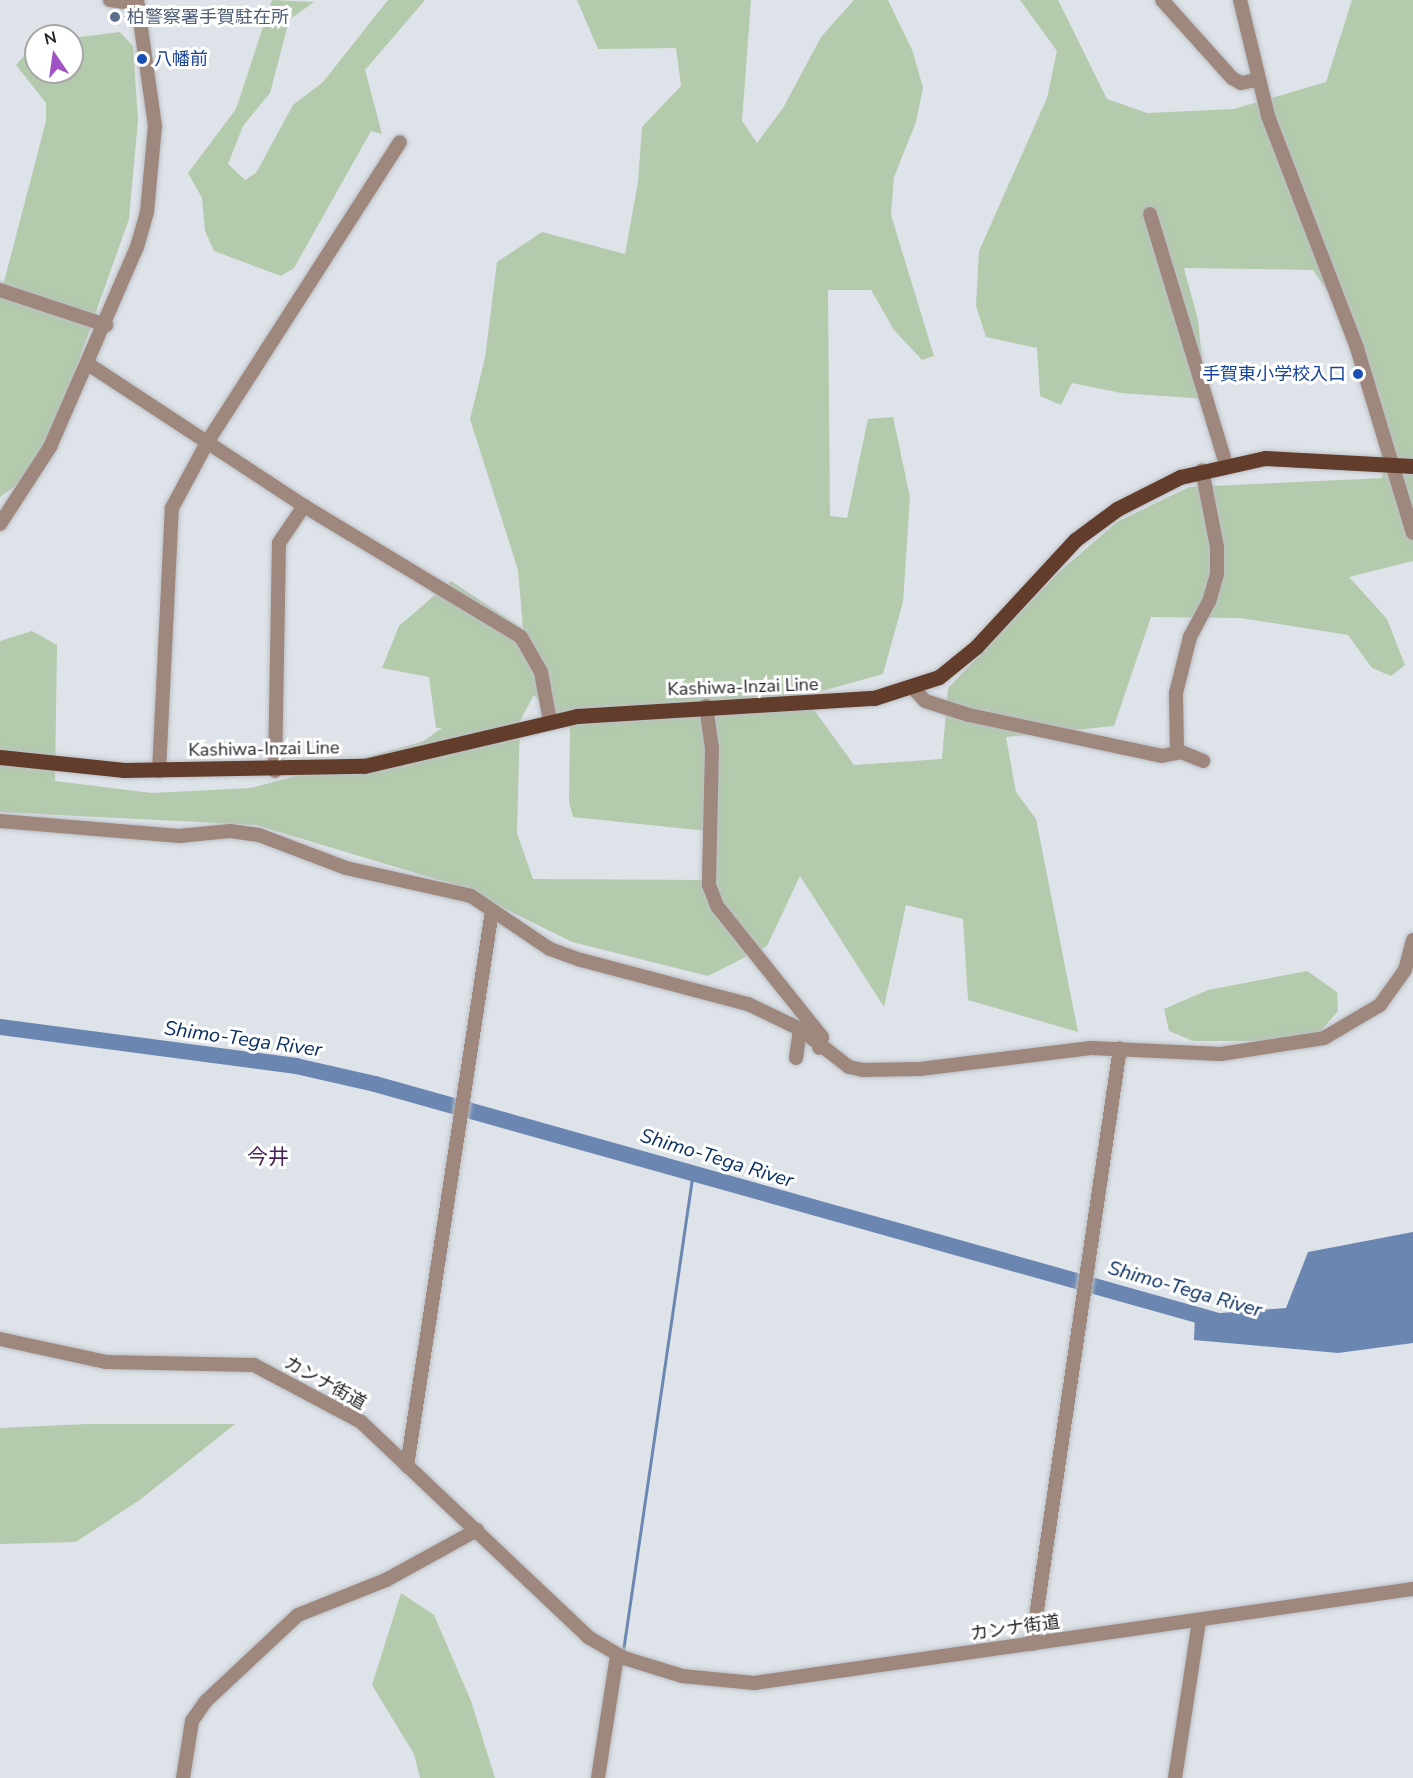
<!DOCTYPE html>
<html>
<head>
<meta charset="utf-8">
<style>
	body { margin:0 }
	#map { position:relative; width:1413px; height:1778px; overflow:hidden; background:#dee3e9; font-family:"Nunito Sans","Noto Sans JP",sans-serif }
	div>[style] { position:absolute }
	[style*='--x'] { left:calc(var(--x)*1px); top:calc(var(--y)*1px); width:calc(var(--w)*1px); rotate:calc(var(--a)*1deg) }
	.green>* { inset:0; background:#b3caac }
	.water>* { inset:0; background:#6b87b1 }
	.stream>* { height:3px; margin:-1.5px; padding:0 1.5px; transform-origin:1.5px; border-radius:1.5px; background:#6b87b1 }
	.river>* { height:16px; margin:-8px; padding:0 8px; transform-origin:8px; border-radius:8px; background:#6b87b1 }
	.roads { filter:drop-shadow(0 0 2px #bcc0c6) drop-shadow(0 0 2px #bcc0c6) }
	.minor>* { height:14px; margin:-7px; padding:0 7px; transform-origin:7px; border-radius:7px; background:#9e877c }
	.major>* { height:15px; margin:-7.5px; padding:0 7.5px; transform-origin:7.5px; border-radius:7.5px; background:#623d2b }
	.dots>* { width:16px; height:16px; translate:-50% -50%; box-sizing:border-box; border:3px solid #fff; border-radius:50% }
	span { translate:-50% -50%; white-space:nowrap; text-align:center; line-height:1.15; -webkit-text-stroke:6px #fff; paint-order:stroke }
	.service-label { font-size:18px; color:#4e5e75 }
	.left { translate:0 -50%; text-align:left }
	.transit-label { font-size:18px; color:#164399 }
	.right { translate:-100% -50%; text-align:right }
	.street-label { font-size:18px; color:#222326 }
	.water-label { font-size:20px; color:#092e62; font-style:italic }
	.quarter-label { font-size:21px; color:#482259 }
	.north { position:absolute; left:24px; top:24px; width:60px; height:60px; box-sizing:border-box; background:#fff; border:2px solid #a7a7a8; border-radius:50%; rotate:347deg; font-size:16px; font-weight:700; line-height:24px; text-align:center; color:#222326 }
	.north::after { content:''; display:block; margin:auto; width:21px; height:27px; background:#a153c5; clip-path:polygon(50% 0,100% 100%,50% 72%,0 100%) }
</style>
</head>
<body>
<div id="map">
	<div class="green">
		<div style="clip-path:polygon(272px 0,314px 2px,289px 20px,270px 93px,243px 126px,228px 164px,245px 180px,256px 173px,293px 105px,323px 82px,388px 0,425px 0,365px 70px,382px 134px,371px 131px,294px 268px,281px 276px,214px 251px,205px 231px,202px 198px,188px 173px,236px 109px)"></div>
		<div style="clip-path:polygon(evenodd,577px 0,751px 0,742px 121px,757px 143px,783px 108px,821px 37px,854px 0,888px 0,913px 52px,923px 88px,916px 122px,894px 177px,891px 215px,934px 356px,922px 360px,894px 330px,871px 290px,828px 290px,830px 516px,847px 518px,868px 419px,893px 417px,910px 497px,903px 602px,883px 674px,804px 696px,854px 765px,942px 759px,948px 688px,1059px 572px,1117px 522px,1189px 487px,1382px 478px,1389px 443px,1379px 393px,1350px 325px,1313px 270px,1184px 268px,1198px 320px,1206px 399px,1121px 393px,1072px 383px,1061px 405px,1040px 396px,1037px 348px,986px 337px,976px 306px,979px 251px,1047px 98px,1057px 51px,1020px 0,1058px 0,1107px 99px,1147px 113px,1234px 109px,1326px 82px,1352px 0,1413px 0,1413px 561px,1349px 577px,1387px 619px,1405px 665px,1391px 676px,1372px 668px,1348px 635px,1241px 618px,1151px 617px,1114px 726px,1006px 737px,1016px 792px,1036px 819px,1078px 1032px,968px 1000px,963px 919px,906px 905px,884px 1007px,800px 876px,767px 946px,708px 976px,572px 942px,459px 886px,256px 825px,0 812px,0 641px,32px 631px,57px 645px,55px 781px,152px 793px,251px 788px,422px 742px,442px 728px,436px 728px,429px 677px,382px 668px,399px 626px,451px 581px,523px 629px,518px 570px,470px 419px,485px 358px,497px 262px,542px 232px,625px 254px,638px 182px,642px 127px,681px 86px,676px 48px,598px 49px,577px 0,534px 695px,570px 728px,569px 802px,573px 817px,707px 831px,711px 880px,533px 879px,517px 833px,520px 721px,534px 695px)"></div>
		<div style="clip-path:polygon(120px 32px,133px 46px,138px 120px,129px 219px,54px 430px,25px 479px,0 497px,0 297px,46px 121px,46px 103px,16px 65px,36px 42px,36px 72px,72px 72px,72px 38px)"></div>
		<div style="clip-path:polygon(1307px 971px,1337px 992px,1338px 1011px,1320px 1032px,1267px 1041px,1193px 1041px,1169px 1031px,1164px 1009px,1208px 990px)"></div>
		<div style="clip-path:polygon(88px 1424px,235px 1424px,141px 1499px,76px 1542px,0 1544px,0 1428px)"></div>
		<div style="clip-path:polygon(401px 1593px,434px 1615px,471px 1701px,495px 1778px,420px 1778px,414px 1754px,372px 1685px)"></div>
	</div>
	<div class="water">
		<div style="clip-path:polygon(1413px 1232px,1413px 1343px,1338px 1353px,1194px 1340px,1195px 1315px,1286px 1308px,1308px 1252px)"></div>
	</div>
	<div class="stream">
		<div style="--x:623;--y:1651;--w:482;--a:-81.7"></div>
	</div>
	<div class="river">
		<div style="--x:0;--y:1027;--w:299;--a:7.5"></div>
		<div style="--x:296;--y:1066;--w:81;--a:12.8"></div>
		<div style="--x:375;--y:1084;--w:873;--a:15.69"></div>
	</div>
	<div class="roads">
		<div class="minor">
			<div style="--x:110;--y:0;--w:27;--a:8"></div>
			<div style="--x:1162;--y:0;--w:105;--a:48.1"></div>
			<div style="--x:1232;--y:78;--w:10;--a:29"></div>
			<div style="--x:1241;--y:83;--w:15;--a:-11"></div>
			<div style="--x:1240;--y:0;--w:119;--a:76.4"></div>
			<div style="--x:1268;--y:116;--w:248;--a:69"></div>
			<div style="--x:1357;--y:348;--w:193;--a:73.2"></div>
			<div style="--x:1150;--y:214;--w:261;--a:73.1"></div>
			<div style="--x:0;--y:290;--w:112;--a:18.3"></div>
			<div style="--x:88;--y:364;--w:258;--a:33.3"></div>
			<div style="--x:304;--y:506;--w:253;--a:31.1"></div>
			<div style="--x:521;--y:637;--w:40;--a:60.3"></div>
			<div style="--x:541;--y:672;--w:50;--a:79.6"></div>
			<div style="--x:0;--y:524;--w:92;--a:-57"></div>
			<div style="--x:50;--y:447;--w:218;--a:-66.5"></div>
			<div style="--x:137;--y:247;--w:36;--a:-74"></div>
			<div style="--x:147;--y:212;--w:86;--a:-84.7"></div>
			<div style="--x:155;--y:126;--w:127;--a:-98.1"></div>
			<div style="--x:914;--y:689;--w:16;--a:47"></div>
			<div style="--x:925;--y:701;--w:46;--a:17.7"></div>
			<div style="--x:969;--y:715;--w:197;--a:12"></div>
			<div style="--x:1162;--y:756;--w:19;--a:-12"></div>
			<div style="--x:1181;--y:752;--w:24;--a:22"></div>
			<div style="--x:706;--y:706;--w:42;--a:81.9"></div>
			<div style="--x:712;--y:748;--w:137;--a:91.3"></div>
			<div style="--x:709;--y:885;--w:22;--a:69"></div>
			<div style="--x:717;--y:906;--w:168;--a:51.3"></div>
			<div style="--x:822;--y:1037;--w:11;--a:105"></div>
			<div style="--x:1177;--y:753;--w:60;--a:-91"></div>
			<div style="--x:1176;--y:693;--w:58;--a:-76"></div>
			<div style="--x:1190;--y:637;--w:40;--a:-62"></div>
			<div style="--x:1209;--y:602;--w:29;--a:-74"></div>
			<div style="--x:1217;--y:574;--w:27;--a:-90"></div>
			<div style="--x:1217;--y:547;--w:78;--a:-101"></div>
			<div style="--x:159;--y:771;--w:263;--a:-87.2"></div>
			<div style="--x:172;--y:508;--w:76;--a:-61.8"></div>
			<div style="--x:208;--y:441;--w:355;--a:-57.3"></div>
			<div style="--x:275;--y:771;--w:228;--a:-89"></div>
			<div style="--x:279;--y:543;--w:45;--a:-56"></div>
			<div style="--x:0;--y:821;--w:180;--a:4.8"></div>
			<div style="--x:179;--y:836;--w:51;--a:-5.6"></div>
			<div style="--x:230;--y:831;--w:29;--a:8"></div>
			<div style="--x:259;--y:835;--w:93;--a:20.8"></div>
			<div style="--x:346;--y:868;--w:128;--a:12.6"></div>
			<div style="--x:471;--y:896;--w:95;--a:33.9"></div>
			<div style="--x:550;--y:949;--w:33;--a:20"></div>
			<div style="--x:581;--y:960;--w:173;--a:14.8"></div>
			<div style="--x:748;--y:1004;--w:58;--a:25.7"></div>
			<div style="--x:800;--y:1029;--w:62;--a:37.8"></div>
			<div style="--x:849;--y:1067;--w:14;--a:12"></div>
			<div style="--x:863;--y:1070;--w:57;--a:-1"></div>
			<div style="--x:920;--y:1069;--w:172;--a:-7"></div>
			<div style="--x:1091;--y:1048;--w:130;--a:2.6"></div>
			<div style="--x:1221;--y:1054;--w:104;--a:-8.8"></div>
			<div style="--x:1324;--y:1038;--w:65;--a:-30.5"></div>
			<div style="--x:1380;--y:1005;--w:43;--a:-54.5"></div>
			<div style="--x:1405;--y:970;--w:31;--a:-75"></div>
			<div style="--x:796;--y:1058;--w:29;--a:-82"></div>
			<div style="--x:0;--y:1339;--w:108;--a:12.2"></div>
			<div style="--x:106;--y:1362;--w:148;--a:1.2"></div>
			<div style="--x:254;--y:1365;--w:121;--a:28"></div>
			<div style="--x:361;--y:1422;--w:313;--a:43.4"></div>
			<div style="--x:588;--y:1637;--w:42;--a:30.3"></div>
			<div style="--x:624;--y:1658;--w:61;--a:17.2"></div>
			<div style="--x:682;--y:1676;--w:72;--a:5.6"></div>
			<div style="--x:754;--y:1683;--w:666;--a:-8.12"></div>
			<div style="--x:407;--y:1466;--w:561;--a:-81.29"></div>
			<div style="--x:1032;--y:1644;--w:602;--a:-81.6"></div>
			<div style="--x:183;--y:1778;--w:58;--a:-81"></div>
			<div style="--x:192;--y:1721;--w:24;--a:-55"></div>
			<div style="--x:206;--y:1701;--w:126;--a:-43.1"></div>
			<div style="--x:298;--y:1615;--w:95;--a:-21.7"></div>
			<div style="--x:386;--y:1580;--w:104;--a:-28.8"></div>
			<div style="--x:598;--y:1778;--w:124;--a:-81.2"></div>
			<div style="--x:1175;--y:1778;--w:159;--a:-81.3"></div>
		</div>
		<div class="major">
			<div style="--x:0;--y:757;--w:125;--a:6"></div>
			<div style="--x:124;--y:770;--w:240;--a:-1"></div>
			<div style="--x:364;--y:766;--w:219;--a:-13.2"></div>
			<div style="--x:577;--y:716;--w:298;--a:-3.5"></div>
			<div style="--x:874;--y:698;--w:68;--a:-17.9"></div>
			<div style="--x:939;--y:677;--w:48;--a:-39"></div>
			<div style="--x:976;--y:647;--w:146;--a:-47.2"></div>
			<div style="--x:1075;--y:540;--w:52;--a:-36.4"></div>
			<div style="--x:1117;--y:509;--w:71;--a:-26.9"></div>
			<div style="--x:1180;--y:477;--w:87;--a:-12.6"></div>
			<div style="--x:1265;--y:458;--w:148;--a:3.1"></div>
		</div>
	</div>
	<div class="dots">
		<div style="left:115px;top:17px;background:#5c6f8a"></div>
		<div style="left:142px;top:59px;background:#1a4fb4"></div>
		<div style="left:1358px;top:374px;background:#1a4fb4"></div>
	</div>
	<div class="service-label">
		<span class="left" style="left:127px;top:17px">柏警察署手賀駐在所</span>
	</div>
	<div class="transit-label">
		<span class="left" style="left:154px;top:59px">八幡前</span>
		<span class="right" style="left:1346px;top:374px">手賀東小学校入口</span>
	</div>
	<div class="street-label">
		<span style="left:743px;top:687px;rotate:-2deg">Kashiwa-Inzai Line</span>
		<span style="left:264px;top:749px;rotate:-1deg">Kashiwa-Inzai Line</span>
		<span style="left:325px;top:1383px;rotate:29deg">カンナ街道</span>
		<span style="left:1015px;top:1628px;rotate:-8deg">カンナ街道</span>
	</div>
	<div class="water-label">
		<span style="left:243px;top:1039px;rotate:8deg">Shimo-Tega River</span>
		<span style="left:717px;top:1158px;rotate:17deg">Shimo-Tega River</span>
		<span style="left:1185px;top:1289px;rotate:16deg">Shimo-Tega River</span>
	</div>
	<div class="quarter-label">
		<span style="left:268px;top:1157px">今井</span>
	</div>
	<div class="north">N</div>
</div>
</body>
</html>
